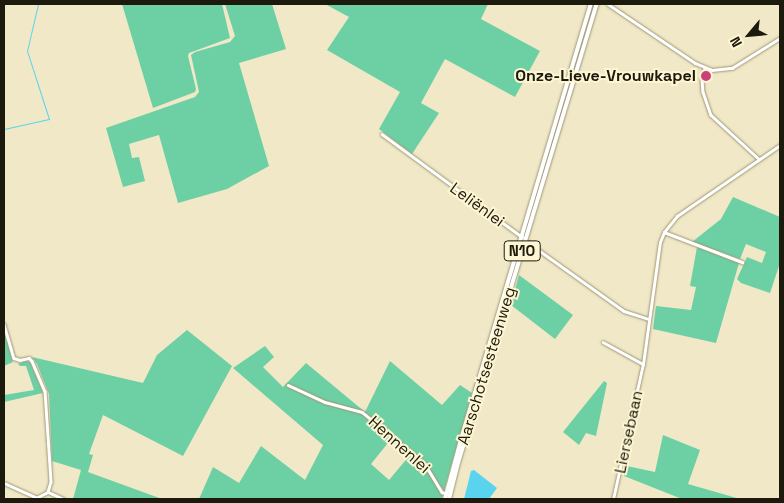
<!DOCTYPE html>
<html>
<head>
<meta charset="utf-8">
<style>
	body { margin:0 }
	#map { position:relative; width:784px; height:503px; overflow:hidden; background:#f0e8c6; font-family:"Space Grotesk",sans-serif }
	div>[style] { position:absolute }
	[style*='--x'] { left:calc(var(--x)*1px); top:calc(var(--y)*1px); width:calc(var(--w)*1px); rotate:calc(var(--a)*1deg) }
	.green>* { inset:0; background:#6dd0a4 }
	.water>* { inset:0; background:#5ad3ef }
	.stream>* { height:1px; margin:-0.5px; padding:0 0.5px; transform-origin:0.5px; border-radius:0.5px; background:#5ad3ef }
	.roads { filter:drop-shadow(0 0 1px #9f9777) drop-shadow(0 0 1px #9f9777) }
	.minor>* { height:2.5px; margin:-1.25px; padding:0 1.25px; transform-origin:1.25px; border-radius:1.25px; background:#fff }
	.tertiary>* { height:3px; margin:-1.5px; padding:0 1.5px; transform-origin:1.5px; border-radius:1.5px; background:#fff }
	.primary>* { height:4px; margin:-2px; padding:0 2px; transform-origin:2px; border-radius:2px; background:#fff }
	.dots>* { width:14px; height:14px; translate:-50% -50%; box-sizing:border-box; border:2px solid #fef6d3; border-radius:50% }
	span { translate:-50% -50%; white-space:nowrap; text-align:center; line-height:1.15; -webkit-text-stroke:4px #fef6d3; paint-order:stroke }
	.shield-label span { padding:1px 4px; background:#fef6d3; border:1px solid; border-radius:4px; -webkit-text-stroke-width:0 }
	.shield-label { font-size:15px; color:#1c190d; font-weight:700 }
	.poi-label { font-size:16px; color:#1c190d; font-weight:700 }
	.right { translate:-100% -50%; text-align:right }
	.street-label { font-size:16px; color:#1c190d }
	.frame { position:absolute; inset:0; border:5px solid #1c190d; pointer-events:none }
	.north { position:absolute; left:724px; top:10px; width:50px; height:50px; -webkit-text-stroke:4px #fef6d3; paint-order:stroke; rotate:242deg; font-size:14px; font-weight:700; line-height:20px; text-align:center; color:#1c190d }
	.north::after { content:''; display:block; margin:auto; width:18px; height:22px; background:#1c190d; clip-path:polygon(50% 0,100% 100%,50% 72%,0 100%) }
</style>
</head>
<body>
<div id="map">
	<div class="green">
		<div style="clip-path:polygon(122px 4px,222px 4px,230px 38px,189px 53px,188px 56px,196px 89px,195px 92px,153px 108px)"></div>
		<div style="clip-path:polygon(225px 4px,272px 4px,286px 49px,239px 63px,269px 166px,227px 189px,178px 203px,159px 135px,129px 144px,132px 158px,139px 157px,145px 181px,123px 187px,106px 128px,195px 97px,199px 92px,191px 55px,195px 52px,230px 42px,235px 36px)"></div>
		<div style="clip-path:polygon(325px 4px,488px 4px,481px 19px,540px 51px,515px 97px,445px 59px,421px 103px,439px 113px,412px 154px,379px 129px,400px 92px,327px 50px,349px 17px)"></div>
		<div style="clip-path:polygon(733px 197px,780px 217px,780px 263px,770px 293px,741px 283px,737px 279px,747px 257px,762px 263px,766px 252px,746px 244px,740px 259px,692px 242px,721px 219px)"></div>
		<div style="clip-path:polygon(697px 247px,739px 263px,716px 343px,653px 329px,656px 306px,691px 310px,696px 287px,690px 286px)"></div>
		<div style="clip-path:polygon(519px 275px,573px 315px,555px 339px,511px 305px)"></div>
		<div style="clip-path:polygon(187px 330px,232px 366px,183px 456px,103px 415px,89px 454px,93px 455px,88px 472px,162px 499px,73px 499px,81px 470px,52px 461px,49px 394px,37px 364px,32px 357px,143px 383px,157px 355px)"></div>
		<div style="clip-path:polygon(4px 332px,13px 362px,4px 366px)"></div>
		<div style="clip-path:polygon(265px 346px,274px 357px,263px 367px,283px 387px,306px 363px,365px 412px,390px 361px,442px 405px,460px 385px,472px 393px,444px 491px,423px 461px,366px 413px,364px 414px,392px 438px,371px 464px,389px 480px,410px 455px,423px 465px,443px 494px,442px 499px,199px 499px,213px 467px,239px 483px,261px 446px,305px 480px,323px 445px,233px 368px)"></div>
		<div style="clip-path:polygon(25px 361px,30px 362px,43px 393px,4px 402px,4px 395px,34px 390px,26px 366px,20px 366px,18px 364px)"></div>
		<div style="clip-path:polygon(604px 381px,607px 383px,596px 436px,586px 433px,579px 445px,563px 432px)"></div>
		<div style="clip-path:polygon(663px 435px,700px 450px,688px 484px,740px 499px,682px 499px,624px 476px,627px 466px,655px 472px)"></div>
	</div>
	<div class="water">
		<div style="clip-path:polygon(474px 470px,497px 488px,489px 499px,464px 499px,471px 471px)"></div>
	</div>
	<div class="stream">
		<div style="--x:4;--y:129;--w:46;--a:-12.5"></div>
		<div style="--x:49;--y:119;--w:71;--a:-107.9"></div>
		<div style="--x:27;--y:51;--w:48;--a:-76.8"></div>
	</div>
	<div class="roads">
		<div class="minor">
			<div style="--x:608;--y:4;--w:105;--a:34.1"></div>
			<div style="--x:695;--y:63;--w:18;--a:22"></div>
			<div style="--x:712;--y:70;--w:20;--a:-6"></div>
			<div style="--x:732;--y:68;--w:57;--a:-32"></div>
			<div style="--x:705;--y:68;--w:11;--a:105"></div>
			<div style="--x:702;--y:79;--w:13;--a:86"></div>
			<div style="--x:703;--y:92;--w:24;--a:71"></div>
			<div style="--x:711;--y:115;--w:64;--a:42.5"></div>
			<div style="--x:382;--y:134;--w:174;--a:36.3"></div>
			<div style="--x:664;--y:232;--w:84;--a:21"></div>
			<div style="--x:526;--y:241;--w:120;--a:35.5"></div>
			<div style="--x:624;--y:311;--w:26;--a:18"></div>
			<div style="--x:4;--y:324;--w:35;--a:74"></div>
			<div style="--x:14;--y:358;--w:6;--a:18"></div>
			<div style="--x:20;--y:360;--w:9;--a:-13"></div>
			<div style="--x:29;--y:358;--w:4;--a:45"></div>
			<div style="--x:32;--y:361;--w:33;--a:67"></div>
			<div style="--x:45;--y:391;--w:91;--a:86.2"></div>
			<div style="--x:51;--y:482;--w:10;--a:107"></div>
			<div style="--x:603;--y:342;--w:46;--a:28.8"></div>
			<div style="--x:288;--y:385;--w:41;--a:24.7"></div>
			<div style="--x:325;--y:402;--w:38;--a:15"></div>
			<div style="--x:362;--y:412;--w:82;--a:39.5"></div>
			<div style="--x:425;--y:464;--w:33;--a:59"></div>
			<div style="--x:442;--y:492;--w:5;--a:22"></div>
			<div style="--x:4;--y:483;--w:36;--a:24"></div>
			<div style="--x:36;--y:498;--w:13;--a:-27"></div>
			<div style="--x:48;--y:492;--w:17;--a:24"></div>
		</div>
		<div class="tertiary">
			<div style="--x:613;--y:499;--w:138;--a:-77.5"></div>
			<div style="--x:643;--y:364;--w:123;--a:-82.1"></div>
			<div style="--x:660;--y:242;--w:11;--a:-68"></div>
			<div style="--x:664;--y:232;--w:21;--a:-51"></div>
			<div style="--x:677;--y:216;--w:125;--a:-34.6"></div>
		</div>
		<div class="primary">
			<div style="--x:445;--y:499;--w:65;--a:-74.9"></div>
			<div style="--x:462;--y:436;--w:451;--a:-73.4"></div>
			<div style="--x:449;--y:499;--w:37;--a:-76"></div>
			<div style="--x:458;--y:463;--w:480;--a:-73.2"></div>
		</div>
	</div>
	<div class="dots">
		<div style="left:706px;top:76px;background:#c9407b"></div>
	</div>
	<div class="shield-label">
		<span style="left:522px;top:251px">N10</span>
	</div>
	<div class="poi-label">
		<span class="right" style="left:696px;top:76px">Onze-Lieve-Vrouwkapel</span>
	</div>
	<div class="street-label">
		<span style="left:477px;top:205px;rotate:36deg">Leliënlei</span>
		<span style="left:487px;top:366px;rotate:-73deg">Aarschotsesteenweg</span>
		<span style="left:629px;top:432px;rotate:-78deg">Liersebaan</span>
		<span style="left:399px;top:445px;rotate:42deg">Hennenlei</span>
	</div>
	<div class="frame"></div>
	<div class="north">N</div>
</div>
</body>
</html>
